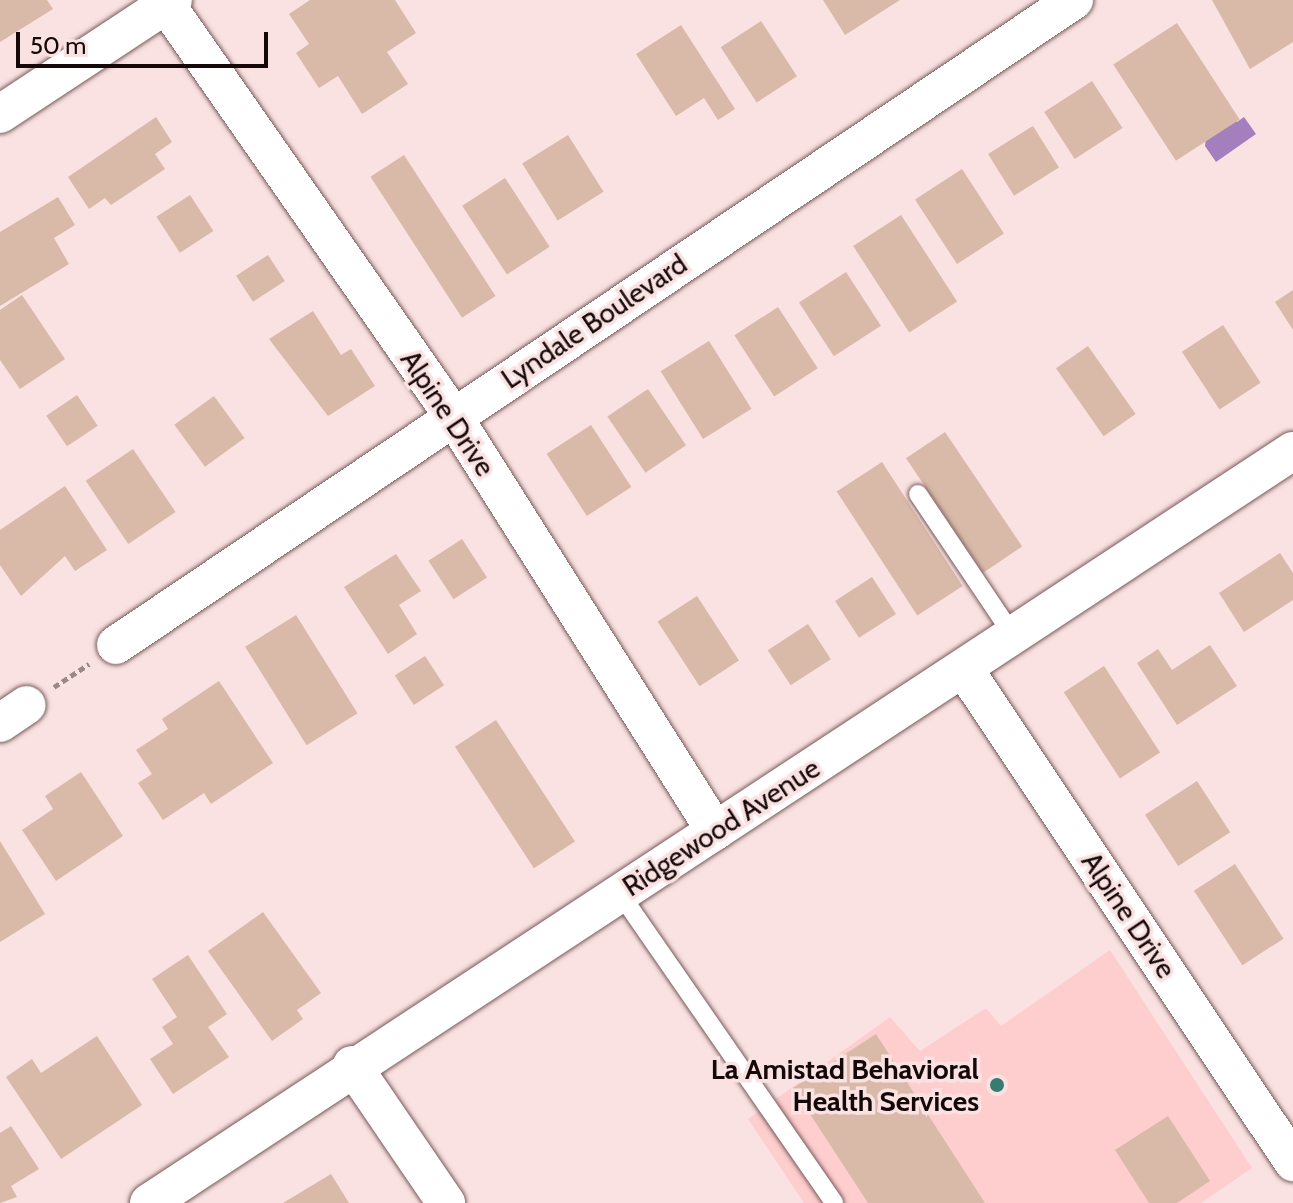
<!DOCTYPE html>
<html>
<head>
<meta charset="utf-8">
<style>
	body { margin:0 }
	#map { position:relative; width:1293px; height:1203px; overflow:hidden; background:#fae2e2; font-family:Cabin,sans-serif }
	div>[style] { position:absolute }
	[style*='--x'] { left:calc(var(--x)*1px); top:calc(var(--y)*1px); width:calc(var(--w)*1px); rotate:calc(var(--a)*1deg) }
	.built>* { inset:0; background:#fececf }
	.water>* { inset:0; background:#a57ebe }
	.building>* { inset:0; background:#d9b9a7; transform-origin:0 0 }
	.path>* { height:5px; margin-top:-2.5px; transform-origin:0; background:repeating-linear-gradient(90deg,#9b8888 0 6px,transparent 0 10px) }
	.roads { filter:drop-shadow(0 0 2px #795859) drop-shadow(0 0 2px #795859) }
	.lane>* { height:18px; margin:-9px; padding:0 9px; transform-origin:9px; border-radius:9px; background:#fff }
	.street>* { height:38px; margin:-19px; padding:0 19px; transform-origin:19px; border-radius:19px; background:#fff }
	.dots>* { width:22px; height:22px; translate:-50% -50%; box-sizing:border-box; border:4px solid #fae2e2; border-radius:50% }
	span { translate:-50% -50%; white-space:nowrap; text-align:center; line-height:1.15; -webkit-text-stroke:7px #fae2e2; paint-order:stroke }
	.street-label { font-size:28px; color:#140808 }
	.poi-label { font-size:28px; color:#140808; font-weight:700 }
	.right { translate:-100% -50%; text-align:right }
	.scale { position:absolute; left:16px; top:32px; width:252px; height:36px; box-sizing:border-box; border:4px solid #140808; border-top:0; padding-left:10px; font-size:24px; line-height:28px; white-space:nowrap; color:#140808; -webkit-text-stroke:6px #fae2e2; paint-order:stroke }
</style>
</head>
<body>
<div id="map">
	<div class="built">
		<div style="clip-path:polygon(1110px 950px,1252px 1168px,1201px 1203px,804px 1203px,748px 1119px,890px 1017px,920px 1051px,986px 1008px,1001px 1026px)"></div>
	</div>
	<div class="water">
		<div style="clip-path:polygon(1230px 113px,1237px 122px,1244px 117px,1256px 134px,1216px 162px,1205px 146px,1207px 129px)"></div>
	</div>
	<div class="building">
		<div style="clip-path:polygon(0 0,47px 0,53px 9px,0 42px)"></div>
		<div style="clip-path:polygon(310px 0,395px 0,416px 33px,387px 52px,408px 84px,362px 114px,338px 76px,319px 88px,296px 53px,309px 44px,289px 14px)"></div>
		<div style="clip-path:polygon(823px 0,900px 0,845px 35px)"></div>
		<div style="clip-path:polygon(1212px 0,1293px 0,1293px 42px,1250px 69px)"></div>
		<div style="left:761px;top:21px;width:66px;height:48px;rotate:57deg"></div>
		<div style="left:1177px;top:23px;width:115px;height:76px;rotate:57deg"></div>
		<div style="clip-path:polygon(681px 25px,735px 109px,718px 120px,704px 98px,676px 116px,636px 54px)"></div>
		<div style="left:1092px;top:81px;width:56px;height:57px;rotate:57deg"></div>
		<div style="clip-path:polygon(156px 117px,172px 142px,155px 154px,165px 169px,111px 205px,105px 198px,89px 209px,68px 177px)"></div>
		<div style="left:1033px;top:126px;width:49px;height:53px;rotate:58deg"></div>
		<div style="left:568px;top:135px;width:67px;height:54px;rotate:58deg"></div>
		<div style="left:404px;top:155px;width:168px;height:40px;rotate:57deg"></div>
		<div style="left:962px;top:169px;width:77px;height:56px;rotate:57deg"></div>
		<div style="left:505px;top:178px;width:82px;height:51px;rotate:57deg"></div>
		<div style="left:190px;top:195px;width:43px;height:40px;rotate:57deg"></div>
		<div style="clip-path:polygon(58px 197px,75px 225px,54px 238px,69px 264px,0 306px,0 232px)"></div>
		<div style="left:901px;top:215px;width:103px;height:57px;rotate:57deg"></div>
		<div style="left:268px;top:255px;width:31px;height:38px;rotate:57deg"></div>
		<div style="left:846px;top:272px;width:64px;height:56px;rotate:57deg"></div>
		<div style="clip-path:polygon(1293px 290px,1293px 330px,1275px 302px)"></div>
		<div style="clip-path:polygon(22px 295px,65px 359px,20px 389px,0 360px,0 310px)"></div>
		<div style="left:778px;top:307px;width:73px;height:52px;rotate:57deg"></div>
		<div style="clip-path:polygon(313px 311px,341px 355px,351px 349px,375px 386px,328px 416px,269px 339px)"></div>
		<div style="left:1223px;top:325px;width:69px;height:49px;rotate:57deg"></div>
		<div style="left:709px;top:341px;width:80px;height:57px;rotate:58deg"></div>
		<div style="left:1088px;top:346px;width:83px;height:39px;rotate:55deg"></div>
		<div style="left:648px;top:389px;width:68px;height:49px;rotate:56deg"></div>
		<div style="left:77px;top:395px;width:37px;height:37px;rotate:56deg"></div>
		<div style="left:214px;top:396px;width:52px;height:49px;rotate:54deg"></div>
		<div style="left:591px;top:425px;width:74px;height:53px;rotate:57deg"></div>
		<div style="left:945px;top:432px;width:138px;height:47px;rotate:56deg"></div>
		<div style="left:133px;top:449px;width:76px;height:57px;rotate:56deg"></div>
		<div style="left:882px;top:462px;width:148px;height:54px;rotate:57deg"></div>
		<div style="clip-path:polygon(65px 486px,107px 550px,75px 571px,65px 556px,21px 596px,0 565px,0 530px)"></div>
		<div style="left:462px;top:539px;width:46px;height:40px;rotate:57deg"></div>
		<div style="clip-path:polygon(1280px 553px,1293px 573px,1293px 600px,1244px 632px,1219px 593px)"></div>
		<div style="clip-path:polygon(396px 554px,421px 591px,399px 605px,417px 634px,388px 654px,344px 587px)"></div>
		<div style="left:872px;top:577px;width:44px;height:44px;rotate:57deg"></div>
		<div style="left:697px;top:596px;width:77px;height:47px;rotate:57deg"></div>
		<div style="left:296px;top:615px;width:116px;height:60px;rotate:58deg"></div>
		<div style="left:808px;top:624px;width:42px;height:48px;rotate:57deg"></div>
		<div style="clip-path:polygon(1210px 645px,1237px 686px,1177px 725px,1137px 663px,1158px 649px,1172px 670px)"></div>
		<div style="left:425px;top:656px;width:35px;height:36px;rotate:57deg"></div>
		<div style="left:1104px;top:666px;width:103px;height:48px;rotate:57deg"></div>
		<div style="clip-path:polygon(219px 681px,273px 763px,211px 804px,204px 793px,163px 820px,138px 783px,152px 774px,136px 750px,168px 729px,162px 719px)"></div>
		<div style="left:496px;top:720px;width:145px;height:49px;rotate:57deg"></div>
		<div style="clip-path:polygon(81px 772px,123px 836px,56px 881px,22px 830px,53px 809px,45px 796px)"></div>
		<div style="left:1197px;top:781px;width:61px;height:62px;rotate:57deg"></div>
		<div style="clip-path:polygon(0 841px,45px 914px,0 942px)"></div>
		<div style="left:1235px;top:864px;width:89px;height:49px;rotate:57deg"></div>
		<div style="clip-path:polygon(263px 912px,321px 993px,297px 1010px,303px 1019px,272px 1041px,208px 951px)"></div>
		<div style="clip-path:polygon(188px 955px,227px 1014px,208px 1027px,229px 1057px,173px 1094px,150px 1059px,173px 1044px,162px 1027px,177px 1017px,152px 979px)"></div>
		<div style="clip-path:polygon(876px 1034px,985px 1203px,868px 1203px,793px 1088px)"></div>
		<div style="clip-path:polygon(97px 1036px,142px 1105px,61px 1159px,6px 1077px,32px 1059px,41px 1073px)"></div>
		<div style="clip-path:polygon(1168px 1116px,1210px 1181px,1177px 1203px,1149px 1203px,1115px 1150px)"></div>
		<div style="clip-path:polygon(11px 1126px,39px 1169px,11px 1186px,17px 1197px,0 1203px,0 1133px)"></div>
		<div style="clip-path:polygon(331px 1174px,349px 1203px,283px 1203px)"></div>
	</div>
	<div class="path">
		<div style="--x:54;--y:687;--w:42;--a:-33.3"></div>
	</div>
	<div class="roads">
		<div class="lane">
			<div style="--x:918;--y:494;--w:172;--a:56.1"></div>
			<div style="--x:619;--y:892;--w:378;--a:55.3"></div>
		</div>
		<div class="street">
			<div style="--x:163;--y:0;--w:507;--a:55.12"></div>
			<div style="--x:453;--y:416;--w:491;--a:57.7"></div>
			<div style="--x:0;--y:114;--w:207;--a:-33.4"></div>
			<div style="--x:116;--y:645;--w:1155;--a:-33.95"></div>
			<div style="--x:964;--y:669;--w:593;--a:56.28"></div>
			<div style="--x:0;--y:723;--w:32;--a:-34"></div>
			<div style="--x:352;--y:1065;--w:167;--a:55.7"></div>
			<div style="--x:149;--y:1203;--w:1369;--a:-33.32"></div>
		</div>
	</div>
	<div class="dots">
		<div style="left:997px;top:1085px;background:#367c72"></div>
	</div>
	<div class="street-label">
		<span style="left:594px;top:321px;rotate:-34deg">Lyndale Boulevard</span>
		<span style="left:448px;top:413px;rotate:56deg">Alpine Drive</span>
		<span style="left:721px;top:827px;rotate:-33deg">Ridgewood Avenue</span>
		<span style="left:1129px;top:915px;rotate:56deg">Alpine Drive</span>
	</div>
	<div class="poi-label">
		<span class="right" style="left:979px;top:1085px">La Amistad Behavioral<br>Health Services</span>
	</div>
	<div class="scale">50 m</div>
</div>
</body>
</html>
